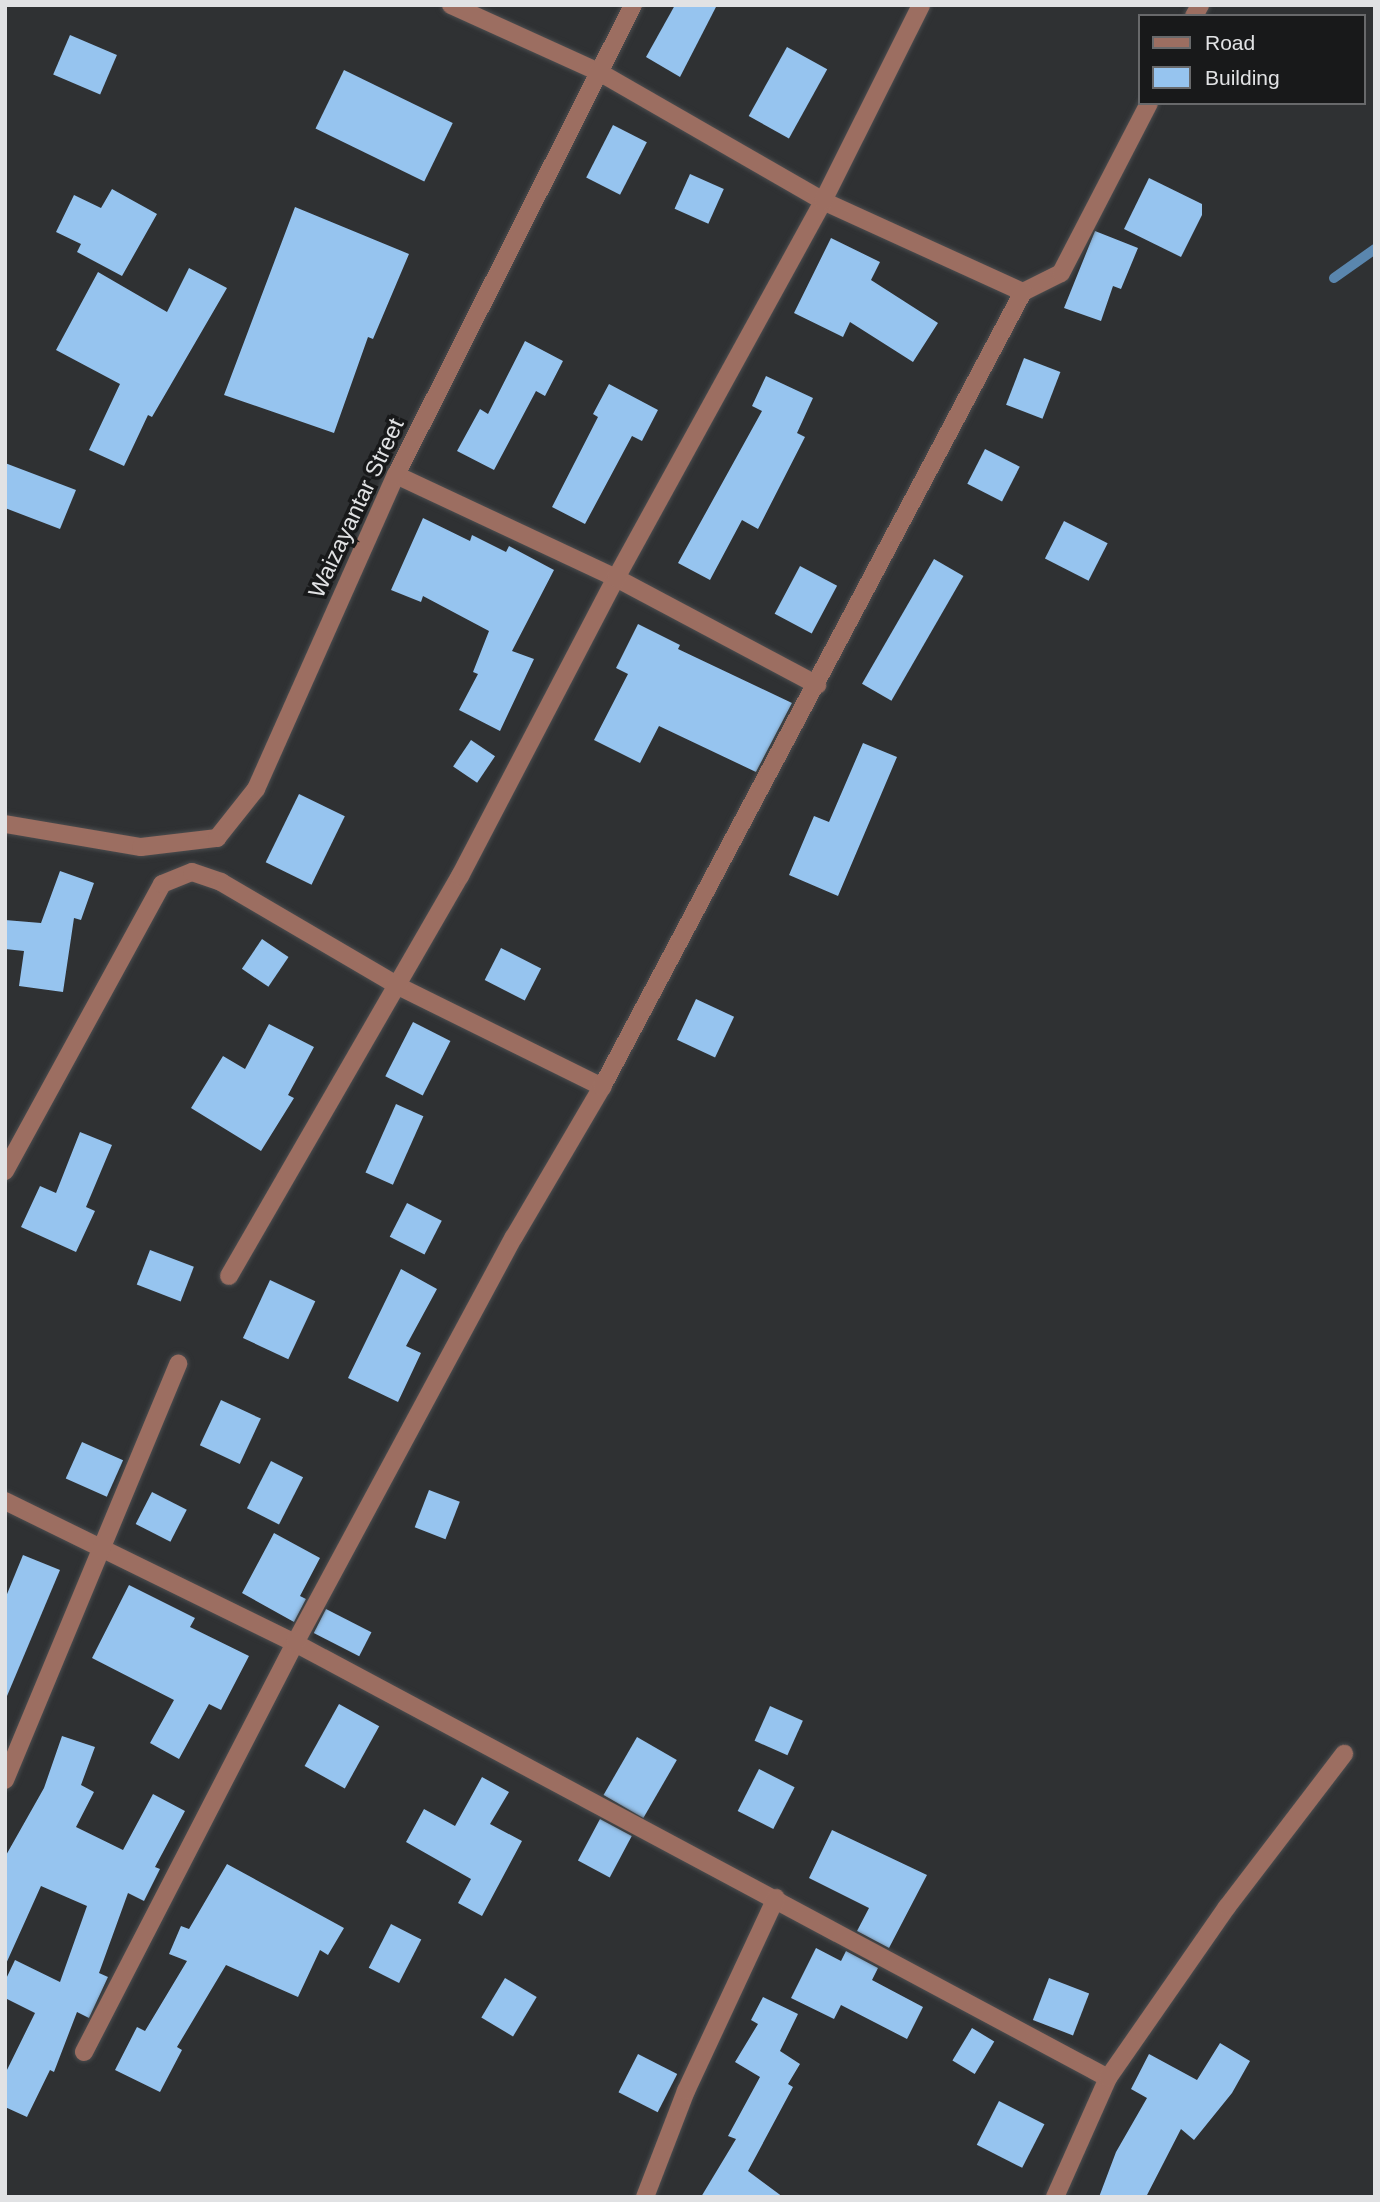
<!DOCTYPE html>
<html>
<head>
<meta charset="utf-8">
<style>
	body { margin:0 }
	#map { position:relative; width:1380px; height:2202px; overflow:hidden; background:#2f3133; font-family:Helvetica,sans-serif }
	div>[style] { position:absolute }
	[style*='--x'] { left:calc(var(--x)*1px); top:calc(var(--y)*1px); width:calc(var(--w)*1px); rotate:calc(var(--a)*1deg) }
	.stream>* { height:10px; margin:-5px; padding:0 5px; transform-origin:5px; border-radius:5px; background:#5a86ae }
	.building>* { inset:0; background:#96c4ef; transform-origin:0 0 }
	.roads { filter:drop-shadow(0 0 2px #4b4d4f) drop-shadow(0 0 2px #4b4d4f) }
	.minor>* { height:18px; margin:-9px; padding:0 9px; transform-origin:9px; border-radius:9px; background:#9c6e61 }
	span { translate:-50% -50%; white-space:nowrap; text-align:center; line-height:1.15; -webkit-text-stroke:7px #18191a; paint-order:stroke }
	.street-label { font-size:23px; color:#e1e2e4 }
	.frame { position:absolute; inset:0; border:7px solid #e1e2e4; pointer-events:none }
	.legend { position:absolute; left:1138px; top:14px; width:228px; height:91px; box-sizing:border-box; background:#18191a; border:2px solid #68696b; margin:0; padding:9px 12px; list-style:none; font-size:21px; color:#e1e2e4 }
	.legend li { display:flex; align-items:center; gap:14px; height:35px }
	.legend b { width:35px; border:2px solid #68696b }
</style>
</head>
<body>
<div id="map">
	<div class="stream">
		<div style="--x:1334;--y:278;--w:50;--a:-35.3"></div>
	</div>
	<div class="building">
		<div style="clip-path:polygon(675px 5px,717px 5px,680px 77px,646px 57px)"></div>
		<div style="left:70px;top:35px;width:51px;height:43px;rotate:23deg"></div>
		<div style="left:787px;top:47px;width:46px;height:79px;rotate:29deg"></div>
		<div style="left:344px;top:70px;width:121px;height:65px;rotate:26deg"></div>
		<div style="left:613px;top:125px;width:38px;height:59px;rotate:27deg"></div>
		<div style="left:690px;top:174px;width:37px;height:38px;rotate:24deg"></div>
		<div style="clip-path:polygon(1149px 178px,1202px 204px,1202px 215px,1181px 257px,1124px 229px)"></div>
		<div style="clip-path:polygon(112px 189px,157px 214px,122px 276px,77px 252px,81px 244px,56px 232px,74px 195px,101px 208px)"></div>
		<div style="clip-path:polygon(295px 207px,409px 254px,373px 339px,368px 337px,334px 433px,224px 395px)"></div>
		<div style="clip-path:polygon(1095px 231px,1138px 248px,1121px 289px,1113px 286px,1101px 321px,1064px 308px)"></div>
		<div style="clip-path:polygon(831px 238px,880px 262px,871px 280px,938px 323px,913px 362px,850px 322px,843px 337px,794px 313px)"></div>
		<div style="clip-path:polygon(189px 268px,227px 288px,152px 417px,148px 415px,124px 466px,89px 450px,120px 384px,56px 350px,98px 272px,167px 312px)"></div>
		<div style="clip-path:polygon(525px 341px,563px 361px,545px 396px,536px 391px,494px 470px,457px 451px,480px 409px,488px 414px)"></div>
		<div style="left:1024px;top:358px;width:39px;height:50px;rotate:21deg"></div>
		<div style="clip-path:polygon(766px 376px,813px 398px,797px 433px,805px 437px,758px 529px,742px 520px,710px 580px,678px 563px,762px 411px,752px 406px)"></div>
		<div style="clip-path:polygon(609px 384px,658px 410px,642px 441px,632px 436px,585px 524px,552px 507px,598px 417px,593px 414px)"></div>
		<div style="left:985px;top:449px;width:39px;height:39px;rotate:27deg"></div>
		<div style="clip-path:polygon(5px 463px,76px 490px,60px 529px,5px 508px)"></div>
		<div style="clip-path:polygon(423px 518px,470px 541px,472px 535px,506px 552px,509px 546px,554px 570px,512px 651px,534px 659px,500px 731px,459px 710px,478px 674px,473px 672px,489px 631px,423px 596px,421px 602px,391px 590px)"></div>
		<div style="left:1064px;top:521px;width:49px;height:42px;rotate:27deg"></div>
		<div style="left:934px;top:559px;width:34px;height:144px;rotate:30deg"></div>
		<div style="left:800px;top:566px;width:42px;height:54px;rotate:28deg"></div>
		<div style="clip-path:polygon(638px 624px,680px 645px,678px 649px,792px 703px,756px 772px,659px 726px,640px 763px,594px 740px,628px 674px,616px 668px)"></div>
		<div style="left:471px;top:740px;width:29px;height:32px;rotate:34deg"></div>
		<div style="clip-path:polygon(863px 743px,897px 757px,838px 896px,789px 875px,814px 816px,829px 822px)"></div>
		<div style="left:299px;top:794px;width:51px;height:76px;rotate:26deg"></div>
		<div style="clip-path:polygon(60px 871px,94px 883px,81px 920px,74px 918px,63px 992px,19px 986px,24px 951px,5px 949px,5px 920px,41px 923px)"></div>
		<div style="left:262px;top:939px;width:32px;height:36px;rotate:34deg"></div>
		<div style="left:501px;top:948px;width:45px;height:36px;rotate:27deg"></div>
		<div style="left:696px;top:999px;width:42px;height:45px;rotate:25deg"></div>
		<div style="left:413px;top:1022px;width:42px;height:61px;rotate:27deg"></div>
		<div style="clip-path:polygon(269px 1024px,314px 1047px,288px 1095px,294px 1098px,261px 1151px,191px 1108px,223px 1056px,245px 1069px)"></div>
		<div style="left:396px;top:1104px;width:30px;height:75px;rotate:24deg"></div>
		<div style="clip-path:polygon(80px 1132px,112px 1145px,86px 1207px,95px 1211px,76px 1252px,21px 1227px,40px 1186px,56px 1193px)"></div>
		<div style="left:407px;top:1203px;width:39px;height:38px;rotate:27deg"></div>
		<div style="left:150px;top:1250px;width:47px;height:37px;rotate:21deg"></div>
		<div style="clip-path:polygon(401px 1269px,437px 1289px,406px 1346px,421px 1353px,398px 1402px,348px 1378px)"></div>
		<div style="left:270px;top:1280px;width:50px;height:64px;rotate:25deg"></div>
		<div style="left:221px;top:1400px;width:44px;height:50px;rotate:25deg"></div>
		<div style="left:82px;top:1442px;width:45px;height:40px;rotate:24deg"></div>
		<div style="left:271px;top:1461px;width:36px;height:53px;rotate:27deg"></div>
		<div style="left:429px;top:1490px;width:33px;height:40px;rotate:21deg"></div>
		<div style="left:152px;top:1492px;width:39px;height:36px;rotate:27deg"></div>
		<div style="clip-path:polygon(274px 1533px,320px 1558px,300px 1596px,306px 1599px,294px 1622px,242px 1593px)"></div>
		<div style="clip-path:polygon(23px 1555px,60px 1570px,7px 1696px,5px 1599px)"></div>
		<div style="clip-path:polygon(129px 1585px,195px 1618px,190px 1627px,249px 1656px,221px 1710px,209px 1704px,179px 1759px,150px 1743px,174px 1700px,92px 1658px)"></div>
		<div style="left:326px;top:1609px;width:51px;height:27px;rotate:27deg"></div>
		<div style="left:339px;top:1704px;width:46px;height:71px;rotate:29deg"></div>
		<div style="left:770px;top:1706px;width:36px;height:38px;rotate:24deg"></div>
		<div style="clip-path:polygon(62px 1736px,95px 1747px,81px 1785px,94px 1792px,76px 1827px,123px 1850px,153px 1794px,185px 1811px,155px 1867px,160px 1869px,144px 1901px,128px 1893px,99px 1973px,108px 1977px,89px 2018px,77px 2012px,54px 2072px,50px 2070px,27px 2117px,5px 2107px,5px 2074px,35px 2013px,5px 1998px,5px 1981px,15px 1960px,60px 1982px,87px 1906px,41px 1886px,5px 1966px,5px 1857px,44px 1788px)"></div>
		<div style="left:637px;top:1737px;width:46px;height:67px;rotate:30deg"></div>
		<div style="left:759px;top:1769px;width:40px;height:47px;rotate:27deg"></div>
		<div style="clip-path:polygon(482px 1777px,509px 1792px,490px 1824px,522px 1841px,482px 1916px,458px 1903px,471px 1879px,406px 1842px,424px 1809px,455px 1826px)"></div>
		<div style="left:600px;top:1819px;width:36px;height:47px;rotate:28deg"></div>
		<div style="clip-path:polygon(832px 1830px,927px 1875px,889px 1948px,857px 1931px,869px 1908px,809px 1878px)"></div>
		<div style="clip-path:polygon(227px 1864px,344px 1928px,328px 1955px,320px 1950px,298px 1997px,226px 1965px,177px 2047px,182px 2050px,160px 2092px,115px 2070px,137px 2027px,145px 2031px,187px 1961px,169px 1954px,181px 1926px,189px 1929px)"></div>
		<div style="left:391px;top:1924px;width:34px;height:49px;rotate:27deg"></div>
		<div style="clip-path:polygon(816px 1948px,841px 1961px,846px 1951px,878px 1968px,872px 1980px,923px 2007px,907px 2039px,841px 2005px,834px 2019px,791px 1998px)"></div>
		<div style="left:505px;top:1978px;width:37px;height:46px;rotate:31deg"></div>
		<div style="left:1049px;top:1978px;width:43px;height:45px;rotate:21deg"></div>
		<div style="clip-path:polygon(763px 1997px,798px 2014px,780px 2051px,800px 2064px,788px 2084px,793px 2087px,748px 2171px,783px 2197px,701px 2197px,736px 2139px,728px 2136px,760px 2077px,735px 2062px,758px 2024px,751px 2020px)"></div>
		<div style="left:972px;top:2028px;width:26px;height:38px;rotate:31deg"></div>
		<div style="clip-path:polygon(1220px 2043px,1250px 2061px,1232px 2093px,1194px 2140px,1181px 2129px,1146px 2197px,1099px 2197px,1116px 2152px,1147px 2098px,1131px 2089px,1149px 2054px,1197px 2080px)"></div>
		<div style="left:638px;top:2054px;width:44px;height:43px;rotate:27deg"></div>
		<div style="left:999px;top:2101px;width:51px;height:49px;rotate:27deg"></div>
	</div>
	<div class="roads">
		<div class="minor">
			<div style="--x:451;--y:5;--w:162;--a:24.4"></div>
			<div style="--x:599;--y:72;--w:258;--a:29.9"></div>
			<div style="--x:823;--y:201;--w:220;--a:24.5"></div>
			<div style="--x:1023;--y:292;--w:42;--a:-26.6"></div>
			<div style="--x:1061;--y:273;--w:191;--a:-62.6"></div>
			<div style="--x:1194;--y:16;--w:13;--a:-61"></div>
			<div style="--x:396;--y:475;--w:243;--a:25.1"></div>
			<div style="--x:616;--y:578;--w:228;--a:28"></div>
			<div style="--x:5;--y:824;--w:138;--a:9.6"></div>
			<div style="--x:141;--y:847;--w:77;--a:-6.8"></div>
			<div style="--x:217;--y:838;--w:63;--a:-51.5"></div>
			<div style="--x:256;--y:789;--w:344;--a:-66"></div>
			<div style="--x:396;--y:475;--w:526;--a:-63.24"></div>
			<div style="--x:5;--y:1171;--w:327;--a:-61.3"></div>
			<div style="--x:162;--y:884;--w:32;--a:-22"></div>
			<div style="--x:192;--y:872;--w:31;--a:19"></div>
			<div style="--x:221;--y:882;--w:205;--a:30.4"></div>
			<div style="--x:398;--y:986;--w:228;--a:26.3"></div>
			<div style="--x:229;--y:1276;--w:462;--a:-60"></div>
			<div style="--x:460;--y:876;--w:336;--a:-62.4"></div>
			<div style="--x:616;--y:578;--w:430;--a:-61.2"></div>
			<div style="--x:823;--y:201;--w:219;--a:-63.4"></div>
			<div style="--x:5;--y:1501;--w:323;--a:26.1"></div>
			<div style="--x:295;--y:1643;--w:922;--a:28.15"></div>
			<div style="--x:5;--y:1780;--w:451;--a:-67.4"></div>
			<div style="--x:84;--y:2052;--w:460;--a:-62.7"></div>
			<div style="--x:295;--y:1643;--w:461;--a:-61.7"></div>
			<div style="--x:514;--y:1237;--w:174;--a:-59.6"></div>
			<div style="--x:602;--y:1087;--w:900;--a:-62.1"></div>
			<div style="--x:645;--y:2197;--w:114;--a:-68.9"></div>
			<div style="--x:686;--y:2091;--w:213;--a:-65"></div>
			<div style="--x:1055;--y:2197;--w:130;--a:-66"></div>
			<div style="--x:1108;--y:2078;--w:208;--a:-55.2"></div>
			<div style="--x:1227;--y:1907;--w:193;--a:-52.6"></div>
		</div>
	</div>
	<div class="street-label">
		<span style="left:356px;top:508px;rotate:-65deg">Waizayantar Street</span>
	</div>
	<div class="frame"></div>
	<ul class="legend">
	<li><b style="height:9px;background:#9c6e61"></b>Road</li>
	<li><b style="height:19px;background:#96c4ef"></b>Building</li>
	</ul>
</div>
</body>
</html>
